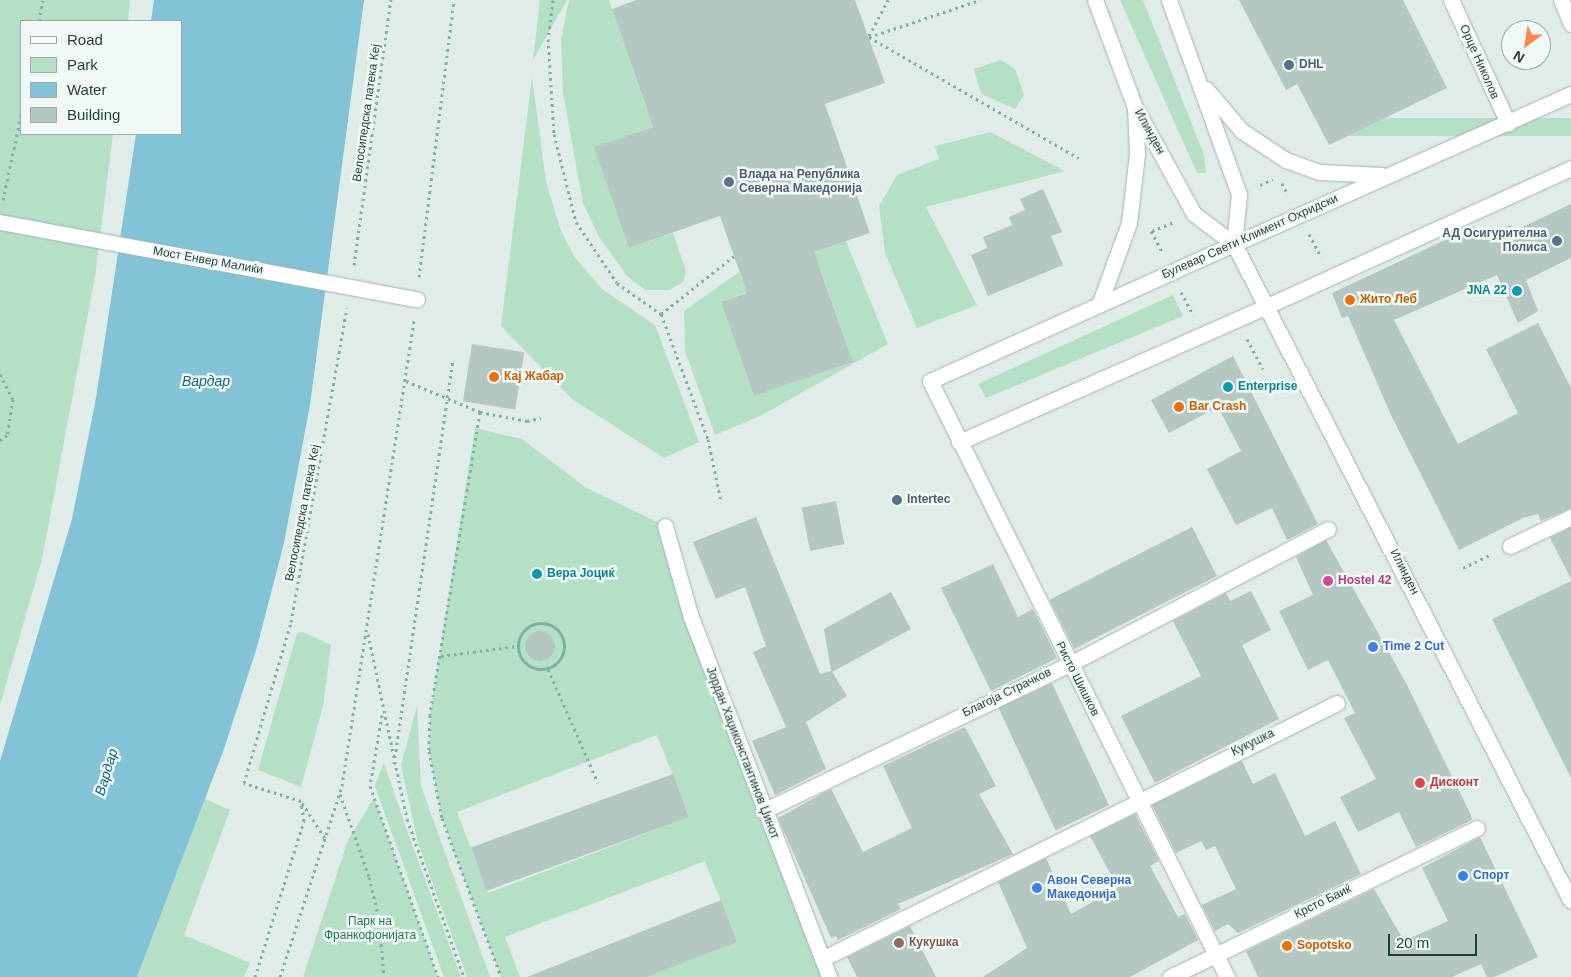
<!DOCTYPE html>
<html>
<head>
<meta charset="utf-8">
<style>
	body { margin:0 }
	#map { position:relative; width:1571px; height:977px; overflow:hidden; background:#e0ece8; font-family:Helvetica,sans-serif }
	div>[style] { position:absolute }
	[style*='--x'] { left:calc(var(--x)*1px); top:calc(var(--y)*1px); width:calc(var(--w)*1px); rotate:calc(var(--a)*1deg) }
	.green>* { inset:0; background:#b6e0c5; transform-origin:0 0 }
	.water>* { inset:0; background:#82c3d7 }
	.building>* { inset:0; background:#b5c7c1; transform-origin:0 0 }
	.round { border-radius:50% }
	.path>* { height:3px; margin-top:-1.5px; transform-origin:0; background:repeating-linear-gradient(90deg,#7db3a6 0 2.5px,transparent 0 6.5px) }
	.path>.ring { margin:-1.5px; padding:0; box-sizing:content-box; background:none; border:3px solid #7db3a6; border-radius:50% }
	.roads { filter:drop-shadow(0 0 1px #a2b4b0) drop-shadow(0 0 1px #a2b4b0) }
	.street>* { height:15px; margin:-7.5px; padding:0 7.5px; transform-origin:7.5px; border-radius:7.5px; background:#fff }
	.secondary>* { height:15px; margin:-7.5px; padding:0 7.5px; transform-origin:7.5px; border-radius:7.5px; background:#fff }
	.bridges { filter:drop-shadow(0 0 1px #a2b4b0) drop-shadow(0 0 1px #a2b4b0) }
	.street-bridge>* { height:15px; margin:-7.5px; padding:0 7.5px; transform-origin:7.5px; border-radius:7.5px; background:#fff }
	.dots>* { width:14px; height:14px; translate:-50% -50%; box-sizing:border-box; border:2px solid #f0f9f5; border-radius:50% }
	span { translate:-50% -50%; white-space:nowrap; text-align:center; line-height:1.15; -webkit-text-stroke:5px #f0f9f5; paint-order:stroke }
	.street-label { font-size:12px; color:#1f3e38 }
	.service-label { font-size:12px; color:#4e5e75; font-weight:700 }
	.left { translate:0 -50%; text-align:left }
	.right { translate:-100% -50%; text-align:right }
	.culture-label { font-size:12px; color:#0d838f; font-weight:700 }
	.food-label { font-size:12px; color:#c56008; font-weight:700 }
	.hotel-label { font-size:12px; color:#b23c85; font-weight:700 }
	.shop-label { font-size:12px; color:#366cbe; font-weight:700 }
	.health-label { font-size:12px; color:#be3a42; font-weight:700 }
	.park-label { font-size:12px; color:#25794c }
	.education-label { font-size:12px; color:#785e54; font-weight:700 }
	.water-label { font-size:14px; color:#136580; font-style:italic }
	.legend { position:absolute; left:20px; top:20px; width:162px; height:115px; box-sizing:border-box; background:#f0f9f5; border:1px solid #9caea9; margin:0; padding:6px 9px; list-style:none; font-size:15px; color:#1f3e38 }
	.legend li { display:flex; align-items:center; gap:10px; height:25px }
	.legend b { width:25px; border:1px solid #9caea9 }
	.north { position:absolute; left:1501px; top:20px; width:50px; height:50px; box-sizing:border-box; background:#f0f9f5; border:1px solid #9caea9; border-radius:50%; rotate:211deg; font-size:14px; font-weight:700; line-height:20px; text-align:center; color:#1f3e38 }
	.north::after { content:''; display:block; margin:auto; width:18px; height:22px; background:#ff864b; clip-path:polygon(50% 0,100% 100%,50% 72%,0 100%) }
	.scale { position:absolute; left:1388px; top:934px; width:89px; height:22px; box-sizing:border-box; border:2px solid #1f3e38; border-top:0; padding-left:6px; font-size:15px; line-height:18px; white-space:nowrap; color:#1f3e38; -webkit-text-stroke:4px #f0f9f5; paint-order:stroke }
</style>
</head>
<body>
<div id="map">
	<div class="green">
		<div style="clip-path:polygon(0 0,130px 0,128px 21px,21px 21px,21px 134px,113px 134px,95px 277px,42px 559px,0 705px)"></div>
		<div style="clip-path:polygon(540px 0,567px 0,533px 60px)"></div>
		<div style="clip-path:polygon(569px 0,609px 0,647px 111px,673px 120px,595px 147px,629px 248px,673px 233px,686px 271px,683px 282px,670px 290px,645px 290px,627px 276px,599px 237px,583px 203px,563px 93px,561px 40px)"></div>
		<div style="clip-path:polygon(1120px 0,1143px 0,1204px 155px,1206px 173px,1197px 173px)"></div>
		<div style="clip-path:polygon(1001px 60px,1015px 69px,1024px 95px,1015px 109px,981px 94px,974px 69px)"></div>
		<div style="clip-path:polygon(532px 77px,546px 182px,561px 231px,574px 256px,602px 289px,655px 325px,699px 442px,664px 458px,572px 399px,501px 326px)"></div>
		<div style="left:1571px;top:118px;width:18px;height:247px;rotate:90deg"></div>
		<div style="clip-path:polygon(990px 132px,1065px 171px,926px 207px,977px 305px,917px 328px,885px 253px,879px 206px,897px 175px,939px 159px,935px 146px)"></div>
		<div style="clip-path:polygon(846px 241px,888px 344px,760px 416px,715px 435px,685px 351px,684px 311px,739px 272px,747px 292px,721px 302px,754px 396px,853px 362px,819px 265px,786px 262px)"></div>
		<div style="clip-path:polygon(1173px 295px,1183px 316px,986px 398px,978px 384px)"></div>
		<div style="clip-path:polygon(evenodd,475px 428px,522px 439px,585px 487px,665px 526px,829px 977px,647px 977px,737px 942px,705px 861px,505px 937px,520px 977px,501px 977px,442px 818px,429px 751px,430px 715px,475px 428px,657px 735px,689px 817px,488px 893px,457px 812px,657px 735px)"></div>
		<div style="clip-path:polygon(303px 632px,331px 645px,323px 706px,301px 787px,258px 770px,297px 633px)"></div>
		<div style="clip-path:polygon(417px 706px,421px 786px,490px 977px,467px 977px,418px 843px,401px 765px)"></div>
		<div style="clip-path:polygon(384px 763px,408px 833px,461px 977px,444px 977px,378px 795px,375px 785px)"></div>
		<div style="clip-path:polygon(374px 798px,438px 977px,303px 977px,348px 840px)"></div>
		<div style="clip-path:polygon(205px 799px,230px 810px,184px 935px,250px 963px,244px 977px,137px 977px)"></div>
	</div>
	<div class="water">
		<div style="clip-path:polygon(154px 0,364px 0,310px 405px,284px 543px,257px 647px,224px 749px,137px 977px,0 977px,0 761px,72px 519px,96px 398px,136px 134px,181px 134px,181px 21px,151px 21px)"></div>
	</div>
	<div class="building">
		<div style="clip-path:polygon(636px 0,855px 0,885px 83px,825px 104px,870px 233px,814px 252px,853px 362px,754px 396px,721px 302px,747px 293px,720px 216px,629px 248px,594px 147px,653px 127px,612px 9px)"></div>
		<div style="clip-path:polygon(1239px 0,1403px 0,1447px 88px,1329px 145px,1297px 84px,1286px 90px)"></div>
		<div style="clip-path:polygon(1043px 189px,1062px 232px,1051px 236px,1063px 265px,988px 296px,971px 255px,987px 248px,983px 237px,1012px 225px,1009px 217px,1025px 210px,1020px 199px)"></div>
		<div style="clip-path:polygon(1571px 204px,1571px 258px,1526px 280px,1538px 311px,1518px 323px,1497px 275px,1394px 320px,1458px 444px,1518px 413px,1486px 349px,1538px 323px,1571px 388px,1571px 508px,1541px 521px,1538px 514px,1523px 518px,1459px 550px,1391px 415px,1348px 316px,1342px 318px,1332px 293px,1475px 226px,1477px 239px,1511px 225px,1514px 231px)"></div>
		<div style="left:472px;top:344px;width:53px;height:58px;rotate:9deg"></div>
		<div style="clip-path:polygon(1233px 356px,1318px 524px,1287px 540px,1272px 508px,1236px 525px,1207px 469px,1241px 451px,1218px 407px,1169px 433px,1151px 400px)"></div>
		<div style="left:836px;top:501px;width:44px;height:35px;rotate:79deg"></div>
		<div style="clip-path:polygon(756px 517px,820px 674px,831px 671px,824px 629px,891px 592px,911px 629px,832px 672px,847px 696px,806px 722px,826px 769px,775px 795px,752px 741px,786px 727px,753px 652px,766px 646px,745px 587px,716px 599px,693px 542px)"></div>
		<div style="left:1192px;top:527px;width:55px;height:160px;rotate:63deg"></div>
		<div style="clip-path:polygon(1571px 527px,1571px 579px,1550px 538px)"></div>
		<div style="clip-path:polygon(1326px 540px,1405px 681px,1471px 815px,1472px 820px,1416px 847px,1399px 812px,1358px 832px,1340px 797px,1376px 779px,1344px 718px,1355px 713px,1328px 660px,1308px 670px,1279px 611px,1313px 595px,1296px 557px)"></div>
		<div style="clip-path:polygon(993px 564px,1018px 617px,1033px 609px,1057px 658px,991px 691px,941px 588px)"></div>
		<div style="clip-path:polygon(1571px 581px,1571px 778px,1492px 619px)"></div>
		<div style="clip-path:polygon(1251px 591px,1271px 630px,1242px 645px,1279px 719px,1155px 783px,1121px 716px,1201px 676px,1173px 621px,1226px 593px,1230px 601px)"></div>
		<div class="round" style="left:525px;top:631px;width:30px;height:30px"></div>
		<div style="left:1052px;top:683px;width:135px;height:59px;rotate:65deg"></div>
		<div style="clip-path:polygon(965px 727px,996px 786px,979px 794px,1013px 854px,898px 904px,901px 909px,838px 940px,836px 936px,831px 938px,778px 818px,831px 789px,863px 852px,912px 828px,883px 766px)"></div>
		<div style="clip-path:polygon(1242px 761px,1253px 784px,1275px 773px,1305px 836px,1335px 821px,1361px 874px,1238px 933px,1228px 924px,1215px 931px,1202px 905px,1236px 889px,1215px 846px,1206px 850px,1201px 841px,1176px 853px,1152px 805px)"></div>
		<div style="left:673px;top:774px;width:46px;height:215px;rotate:70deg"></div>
		<div style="clip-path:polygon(1135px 814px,1159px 861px,1150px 866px,1178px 917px,1185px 914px,1198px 940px,1130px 977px,983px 977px,1027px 948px,998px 882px,1046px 858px,1071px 914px,1118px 888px,1090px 836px)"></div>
		<div style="clip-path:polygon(1480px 837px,1538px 957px,1494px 977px,1487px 977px,1481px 964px,1452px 977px,1258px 977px,1246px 951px,1374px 889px,1404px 941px,1448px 921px,1422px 868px)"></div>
		<div style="clip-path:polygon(721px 900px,737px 942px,647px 977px,527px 977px)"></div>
		<div style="clip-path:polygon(910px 926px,936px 977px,857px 977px,847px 957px)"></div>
	</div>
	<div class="path">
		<div style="--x:553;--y:0;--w:39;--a:97"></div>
		<div style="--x:548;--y:39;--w:95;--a:86.4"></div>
		<div style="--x:554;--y:134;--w:91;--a:76"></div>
		<div style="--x:576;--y:222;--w:73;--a:56.1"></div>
		<div style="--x:617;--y:283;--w:54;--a:35.2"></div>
		<div style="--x:661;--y:314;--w:134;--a:69.4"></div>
		<div style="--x:708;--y:439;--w:63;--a:78.2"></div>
		<div style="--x:39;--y:21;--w:21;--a:-79"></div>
		<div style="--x:869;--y:36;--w:41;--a:-62.2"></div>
		<div style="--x:869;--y:37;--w:242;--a:30"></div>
		<div style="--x:869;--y:37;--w:117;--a:-18.4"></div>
		<div style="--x:1282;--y:183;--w:13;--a:63"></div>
		<div style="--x:1260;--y:185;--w:14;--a:-25"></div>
		<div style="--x:3;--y:200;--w:87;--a:-78"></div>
		<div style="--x:1151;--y:231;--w:24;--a:62"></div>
		<div style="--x:1152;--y:231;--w:24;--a:-22"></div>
		<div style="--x:1309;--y:234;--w:26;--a:62"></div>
		<div style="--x:354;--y:265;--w:268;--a:-82.1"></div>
		<div style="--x:419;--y:277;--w:279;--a:-82.8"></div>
		<div style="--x:1181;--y:292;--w:26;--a:62"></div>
		<div style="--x:661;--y:314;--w:93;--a:-38.5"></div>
		<div style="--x:1247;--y:339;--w:34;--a:62"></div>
		<div style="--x:0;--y:374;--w:28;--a:63"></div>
		<div style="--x:13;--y:399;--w:36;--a:99"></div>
		<div style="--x:7;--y:435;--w:9;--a:144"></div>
		<div style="--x:406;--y:381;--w:80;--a:22.7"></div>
		<div style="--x:480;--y:412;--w:48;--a:10.8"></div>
		<div style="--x:527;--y:421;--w:14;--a:-12"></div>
		<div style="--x:480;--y:412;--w:307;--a:99.4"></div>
		<div style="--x:430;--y:715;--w:36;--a:92"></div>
		<div style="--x:429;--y:751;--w:68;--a:79"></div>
		<div style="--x:442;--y:818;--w:170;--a:69.6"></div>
		<div style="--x:1463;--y:568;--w:30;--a:-26"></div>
		<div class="ring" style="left:518px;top:623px;width:43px;height:43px"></div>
		<div style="--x:368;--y:634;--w:189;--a:78.1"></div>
		<div style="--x:407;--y:819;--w:168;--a:70.2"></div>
		<div style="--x:441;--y:656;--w:77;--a:-7.5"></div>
		<div style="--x:548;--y:669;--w:124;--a:66.3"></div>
		<div style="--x:382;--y:715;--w:72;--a:99.6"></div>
		<div style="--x:370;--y:786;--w:203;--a:70.4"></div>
		<div style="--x:394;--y:764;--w:407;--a:-81.7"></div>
		<div style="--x:340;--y:794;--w:88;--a:70.7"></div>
		<div style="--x:369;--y:877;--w:42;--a:76.3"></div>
		<div style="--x:379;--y:918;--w:59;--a:85.2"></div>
		<div style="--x:302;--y:803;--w:44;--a:57"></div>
		<div style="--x:255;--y:977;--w:164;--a:-72.6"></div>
		<div style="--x:304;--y:821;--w:20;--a:-99"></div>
		<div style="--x:301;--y:801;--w:60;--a:-162.5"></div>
		<div style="--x:244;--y:783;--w:168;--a:-73.7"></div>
		<div style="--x:291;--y:622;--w:319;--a:-79.9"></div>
		<div style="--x:280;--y:977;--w:201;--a:-72"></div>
		<div style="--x:342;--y:786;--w:471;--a:-81.2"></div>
	</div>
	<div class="roads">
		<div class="street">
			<div style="--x:1451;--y:0;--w:136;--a:65.1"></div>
			<div style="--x:1561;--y:0;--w:26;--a:67"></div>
			<div style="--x:959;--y:442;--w:337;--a:-23.8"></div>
			<div style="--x:665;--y:526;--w:95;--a:74.1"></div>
			<div style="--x:691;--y:617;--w:386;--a:69"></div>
			<div style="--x:1510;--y:546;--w:68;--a:-25.4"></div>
			<div style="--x:763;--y:811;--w:340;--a:-25.6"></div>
			<div style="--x:1070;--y:664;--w:291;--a:-27.6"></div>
			<div style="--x:822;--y:959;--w:575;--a:-26.43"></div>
			<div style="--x:1170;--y:977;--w:341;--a:-25.9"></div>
			<div style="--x:1227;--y:977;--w:666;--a:-116.49"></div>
			<div style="--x:930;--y:381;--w:333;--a:-24.3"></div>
		</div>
		<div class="secondary">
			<div style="--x:1095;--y:0;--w:112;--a:69.6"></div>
			<div style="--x:1134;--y:105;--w:124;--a:61.2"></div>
			<div style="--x:1194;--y:214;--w:50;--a:36.9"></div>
			<div style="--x:1234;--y:244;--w:738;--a:62.85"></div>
			<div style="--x:1169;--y:0;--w:206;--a:70.2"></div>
			<div style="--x:1239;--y:194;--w:50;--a:95.7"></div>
			<div style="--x:1206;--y:89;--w:55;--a:49.4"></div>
			<div style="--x:1242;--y:131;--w:53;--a:33.4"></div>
			<div style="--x:1286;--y:160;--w:35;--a:20"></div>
			<div style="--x:1319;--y:172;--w:63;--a:2.7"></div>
			<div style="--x:1234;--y:244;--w:369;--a:-24"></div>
			<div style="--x:1099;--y:305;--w:87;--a:-69.9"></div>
			<div style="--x:1129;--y:223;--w:69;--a:-83.4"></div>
			<div style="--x:1137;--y:154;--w:45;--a:-92.5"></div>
			<div style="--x:1267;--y:306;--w:334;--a:-24.4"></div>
		</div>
	</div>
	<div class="bridges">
		<div class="street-bridge">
			<div style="--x:0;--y:222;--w:424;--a:10.5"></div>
		</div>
	</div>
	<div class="dots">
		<div style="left:1289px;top:65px;background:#5c6f8a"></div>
		<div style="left:729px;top:182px;background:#5c6f8a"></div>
		<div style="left:1557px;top:241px;background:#5c6f8a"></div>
		<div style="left:1517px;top:291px;background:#0f9aa8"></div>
		<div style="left:1350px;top:300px;background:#e8710a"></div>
		<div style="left:494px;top:377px;background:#e8710a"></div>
		<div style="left:1228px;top:387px;background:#0f9aa8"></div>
		<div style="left:1179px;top:407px;background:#e8710a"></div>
		<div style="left:897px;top:500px;background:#5c6f8a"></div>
		<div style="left:537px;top:574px;background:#0f9aa8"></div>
		<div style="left:1328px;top:581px;background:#d1479c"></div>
		<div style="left:1373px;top:647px;background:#3f7fe0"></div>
		<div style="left:1420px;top:783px;background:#e0444e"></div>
		<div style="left:1463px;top:876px;background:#3f7fe0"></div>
		<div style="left:1037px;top:888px;background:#3f7fe0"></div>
		<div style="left:899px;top:943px;background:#8d6e63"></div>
		<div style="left:1287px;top:946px;background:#e8710a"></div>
	</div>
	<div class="street-label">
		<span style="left:1479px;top:62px;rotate:66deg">Орце Николов</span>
		<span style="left:367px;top:113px;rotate:-82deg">Велосипедска патека Кеј</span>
		<span style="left:1149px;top:132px;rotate:61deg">Илинден</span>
		<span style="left:1250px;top:237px;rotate:-24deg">Булевар Свети Климент Охридски</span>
		<span style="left:208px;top:261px;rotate:10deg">Мост Енвер Малиќи</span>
		<span style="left:303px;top:513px;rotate:-79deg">Велосипедска патека Кеј</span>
		<span style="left:1404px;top:572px;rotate:63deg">Илинден</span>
		<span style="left:1077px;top:679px;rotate:63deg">Ристо Шишков</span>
		<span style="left:1007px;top:693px;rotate:-26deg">Благоја Страчков</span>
		<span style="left:1253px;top:743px;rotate:-26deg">Кукушка</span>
		<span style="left:742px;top:753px;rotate:69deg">Јордан Хаџиконстантинов Џинот</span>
		<span style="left:1323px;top:902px;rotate:-26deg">Крсто Баиќ</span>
	</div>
	<div class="service-label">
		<span class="left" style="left:1299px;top:65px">DHL</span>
		<span class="left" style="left:739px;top:182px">Влада на Република<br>Северна Македонија</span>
		<span class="right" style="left:1547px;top:241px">АД Осигурителна<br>Полиса</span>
		<span class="left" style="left:907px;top:500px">Intertec</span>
	</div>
	<div class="culture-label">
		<span class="right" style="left:1507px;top:291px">JNA 22</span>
		<span class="left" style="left:1238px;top:387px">Enterprise</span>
		<span class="left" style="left:547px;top:574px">Вера Јоциќ</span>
	</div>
	<div class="food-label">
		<span class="left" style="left:1360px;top:300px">Жито Леб</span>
		<span class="left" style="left:504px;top:377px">Кај Жабар</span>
		<span class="left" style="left:1189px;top:407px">Bar Crash</span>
		<span class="left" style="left:1297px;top:946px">Sopotsko</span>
	</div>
	<div class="hotel-label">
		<span class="left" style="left:1338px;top:581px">Hostel 42</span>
	</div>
	<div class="shop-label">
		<span class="left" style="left:1383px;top:647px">Time 2 Cut</span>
		<span class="left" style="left:1473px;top:876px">Спорт</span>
		<span class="left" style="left:1047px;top:888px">Авон Северна<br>Македонија</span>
	</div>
	<div class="health-label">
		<span class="left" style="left:1430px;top:783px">Дисконт</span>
	</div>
	<div class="park-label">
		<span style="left:370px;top:929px">Парк на<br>Франкофонијата</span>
	</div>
	<div class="education-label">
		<span class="left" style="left:909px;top:943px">Кукушка</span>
	</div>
	<div class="water-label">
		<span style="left:206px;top:381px">Вардар</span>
		<span style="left:106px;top:772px;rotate:-73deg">Вардар</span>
	</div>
	<ul class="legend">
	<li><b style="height:6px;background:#fff"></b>Road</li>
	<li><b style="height:14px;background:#b6e0c5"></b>Park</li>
	<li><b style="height:14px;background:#82c3d7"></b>Water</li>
	<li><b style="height:14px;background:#b5c7c1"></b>Building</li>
	</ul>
	<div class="north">N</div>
	<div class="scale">20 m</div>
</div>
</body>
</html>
